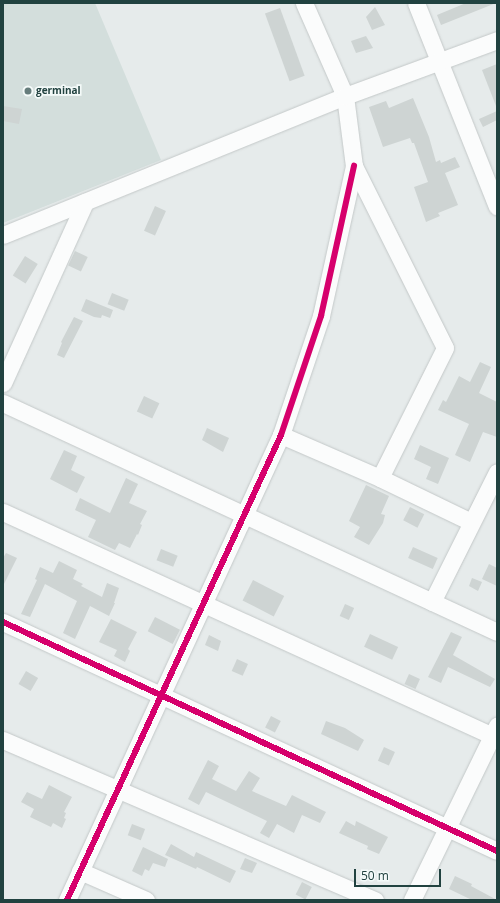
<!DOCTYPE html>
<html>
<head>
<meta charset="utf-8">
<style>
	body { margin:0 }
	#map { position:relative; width:500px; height:903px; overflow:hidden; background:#e6ebeb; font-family:"Open Sans",sans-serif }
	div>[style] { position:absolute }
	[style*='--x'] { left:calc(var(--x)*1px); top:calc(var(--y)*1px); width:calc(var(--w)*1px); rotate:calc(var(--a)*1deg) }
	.built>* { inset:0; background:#d3dedc }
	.building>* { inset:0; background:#ced4d3; transform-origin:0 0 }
	.roads { filter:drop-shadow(0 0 1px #c3c8c8) drop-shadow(0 0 1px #c3c8c8) }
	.minor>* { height:17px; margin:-8.5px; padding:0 8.5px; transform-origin:8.5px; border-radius:8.5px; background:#fbfcfc }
	.cycleway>* { height:6px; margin:-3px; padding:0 3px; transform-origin:3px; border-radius:3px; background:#d6006c }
	.dots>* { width:11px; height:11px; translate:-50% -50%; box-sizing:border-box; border:2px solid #f4faf9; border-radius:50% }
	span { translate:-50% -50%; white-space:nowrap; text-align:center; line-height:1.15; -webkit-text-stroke:3.5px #f4faf9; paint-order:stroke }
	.poi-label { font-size:10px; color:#214240; font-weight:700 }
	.left { translate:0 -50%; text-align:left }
	.frame { position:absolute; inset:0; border:4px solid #214240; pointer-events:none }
	.scale { position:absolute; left:354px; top:869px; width:87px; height:18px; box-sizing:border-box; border:2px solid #214240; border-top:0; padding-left:5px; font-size:12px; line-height:14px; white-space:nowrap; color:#214240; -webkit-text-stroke:3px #f4faf9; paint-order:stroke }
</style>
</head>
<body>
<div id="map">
	<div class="built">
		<div style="clip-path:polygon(3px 3px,95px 3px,161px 160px,3px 223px)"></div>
	</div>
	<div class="building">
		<div style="clip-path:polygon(466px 3px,496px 3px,441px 25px,437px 15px)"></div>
		<div style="clip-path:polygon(375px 7px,385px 25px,372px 30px,366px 17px)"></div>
		<div style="left:280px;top:8px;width:72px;height:16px;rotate:70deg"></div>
		<div style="clip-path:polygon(366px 36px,373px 48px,356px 53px,351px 41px)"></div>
		<div style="clip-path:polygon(497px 64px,497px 106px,496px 106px,482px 70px)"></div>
		<div style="clip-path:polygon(413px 98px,429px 137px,436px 162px,440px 160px,441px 163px,455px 157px,460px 167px,445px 173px,458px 205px,438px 213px,440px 216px,426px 222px,414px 187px,428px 182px,414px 143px,412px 143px,410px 138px,383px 147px,369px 107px,386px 101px,389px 108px)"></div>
		<div style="clip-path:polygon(3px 106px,22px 109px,19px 124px,3px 121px)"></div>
		<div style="clip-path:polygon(497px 111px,497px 120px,483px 127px,479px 119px)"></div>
		<div style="left:155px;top:206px;width:12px;height:27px;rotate:24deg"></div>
		<div style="left:75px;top:251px;width:14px;height:16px;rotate:25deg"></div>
		<div style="left:25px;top:256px;width:15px;height:23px;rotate:32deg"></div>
		<div style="left:112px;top:293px;width:18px;height:12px;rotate:22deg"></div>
		<div style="clip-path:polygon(86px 299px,113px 310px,110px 318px,102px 315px,101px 318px,94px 317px,81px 311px)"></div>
		<div style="clip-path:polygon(74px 317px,83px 321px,64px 358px,57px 355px,62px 343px,61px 342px)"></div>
		<div style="clip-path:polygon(480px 362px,491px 367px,479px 393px,497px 402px,497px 437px,483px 432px,470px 462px,455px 455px,469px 424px,438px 410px,443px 400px,446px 402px,459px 376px,470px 382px)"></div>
		<div style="left:144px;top:396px;width:17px;height:17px;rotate:25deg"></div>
		<div style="clip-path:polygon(207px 428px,229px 438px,223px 452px,202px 440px)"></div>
		<div style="clip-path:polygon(420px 445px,449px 458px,438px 484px,426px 479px,431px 467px,414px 459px)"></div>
		<div style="clip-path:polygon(64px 450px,77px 456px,71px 470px,85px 477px,77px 493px,50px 479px)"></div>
		<div style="clip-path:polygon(126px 478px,138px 484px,129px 503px,147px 511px,140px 524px,142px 525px,138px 535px,137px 534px,130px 548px,119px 543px,115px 550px,88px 537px,96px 520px,75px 510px,80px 498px,110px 513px)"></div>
		<div style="clip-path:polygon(366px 485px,389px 496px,381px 514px,385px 515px,383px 523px,369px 545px,354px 537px,360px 527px,349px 521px)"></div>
		<div style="left:410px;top:507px;width:16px;height:15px;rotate:27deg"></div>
		<div style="left:413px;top:547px;width:27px;height:12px;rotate:24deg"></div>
		<div style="left:161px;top:549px;width:18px;height:12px;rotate:22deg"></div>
		<div style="clip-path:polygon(6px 553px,17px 558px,3px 586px,3px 558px)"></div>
		<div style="clip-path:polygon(59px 561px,77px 570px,73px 579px,83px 584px,81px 586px,102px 597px,107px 583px,119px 588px,114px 603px,115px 603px,109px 616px,90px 606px,75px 639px,63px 633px,77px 601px,45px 584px,30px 617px,21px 614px,37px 580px,35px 579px,40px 567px,53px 573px)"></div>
		<div style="clip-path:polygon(489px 564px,497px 568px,497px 586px,482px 579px)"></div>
		<div style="clip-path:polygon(472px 578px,482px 582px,478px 591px,469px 586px)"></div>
		<div style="left:253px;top:580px;width:35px;height:23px;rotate:27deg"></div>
		<div style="left:345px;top:604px;width:10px;height:13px;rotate:24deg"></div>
		<div style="left:155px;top:617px;width:28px;height:16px;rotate:27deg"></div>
		<div style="clip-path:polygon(111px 619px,137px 632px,128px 649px,130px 651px,125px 662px,114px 656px,117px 650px,99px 642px)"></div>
		<div style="clip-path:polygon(451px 632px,462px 637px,453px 655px,495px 679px,490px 687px,448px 667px,441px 683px,428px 677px)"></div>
		<div style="left:370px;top:634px;width:31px;height:14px;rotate:25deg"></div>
		<div style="clip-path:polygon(209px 635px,221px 641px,218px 651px,205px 645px)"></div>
		<div style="left:237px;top:659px;width:12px;height:13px;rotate:24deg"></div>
		<div style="left:26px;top:671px;width:14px;height:15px;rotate:30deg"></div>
		<div style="left:409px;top:674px;width:12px;height:11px;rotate:24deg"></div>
		<div style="left:271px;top:716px;width:11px;height:13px;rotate:27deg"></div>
		<div style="clip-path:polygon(326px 721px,345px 728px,364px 740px,358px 751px,321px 734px)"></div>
		<div style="left:384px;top:747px;width:12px;height:15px;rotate:24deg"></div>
		<div style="clip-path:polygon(208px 760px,219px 766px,212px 779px,236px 791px,249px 771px,260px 778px,252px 791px,286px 806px,292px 795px,326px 812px,320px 823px,302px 815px,294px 833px,277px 824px,269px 838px,260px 833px,267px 821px,206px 792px,199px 805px,188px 799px)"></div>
		<div style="clip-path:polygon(49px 785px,72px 797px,64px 812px,66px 813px,64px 818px,66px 819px,62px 828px,53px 823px,51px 827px,30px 817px,34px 809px,21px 802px,27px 792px,42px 799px)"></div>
		<div style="clip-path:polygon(346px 821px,355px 826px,356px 821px,388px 837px,379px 854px,367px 849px,368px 846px,339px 833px)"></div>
		<div style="left:132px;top:824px;width:14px;height:12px;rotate:21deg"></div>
		<div style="clip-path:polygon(171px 844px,194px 857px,196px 852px,236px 871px,230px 883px,197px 867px,196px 869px,165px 855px)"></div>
		<div style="clip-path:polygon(143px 847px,168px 859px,165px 867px,153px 863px,149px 871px,145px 869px,142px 876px,132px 871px)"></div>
		<div style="clip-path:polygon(245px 858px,257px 863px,252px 873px,240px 869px)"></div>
		<div style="clip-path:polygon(455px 876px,472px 884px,471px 886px,497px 900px,472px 900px,449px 889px)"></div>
		<div style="left:302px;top:882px;width:11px;height:14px;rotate:27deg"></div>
	</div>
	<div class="roads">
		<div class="minor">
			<div style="--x:304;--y:3;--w:102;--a:66.2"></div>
			<div style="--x:345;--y:96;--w:71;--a:82.7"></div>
			<div style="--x:354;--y:166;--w:203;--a:63.4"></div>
			<div style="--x:445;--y:348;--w:145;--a:116.6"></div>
			<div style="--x:416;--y:3;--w:219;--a:68.3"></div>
			<div style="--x:3;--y:235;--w:369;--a:-22.1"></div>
			<div style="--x:345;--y:96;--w:162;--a:-20.2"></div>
			<div style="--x:3;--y:383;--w:199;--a:-65.6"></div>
			<div style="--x:3;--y:403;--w:544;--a:24.87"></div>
			<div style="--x:281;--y:435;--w:108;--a:23.5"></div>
			<div style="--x:380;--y:478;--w:101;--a:25.8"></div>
			<div style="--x:3;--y:512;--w:539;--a:24.57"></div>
			<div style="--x:432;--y:602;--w:145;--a:-63.4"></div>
			<div style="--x:3;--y:622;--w:544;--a:24.87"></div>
			<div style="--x:3;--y:740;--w:405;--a:23.3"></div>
			<div style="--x:80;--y:871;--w:72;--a:23.7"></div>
			<div style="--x:67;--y:900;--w:512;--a:-65.29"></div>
			<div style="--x:281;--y:435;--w:126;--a:-71.4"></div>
			<div style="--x:321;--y:316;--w:154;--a:-77.6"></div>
			<div style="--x:412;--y:900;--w:194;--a:-64"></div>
		</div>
	</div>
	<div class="cycleway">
		<div style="--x:3;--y:622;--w:544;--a:24.87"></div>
		<div style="--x:67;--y:900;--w:512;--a:-65.29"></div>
		<div style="--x:281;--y:435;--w:126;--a:-71.4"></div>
		<div style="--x:321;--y:316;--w:154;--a:-77.6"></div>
	</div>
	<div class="dots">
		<div style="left:28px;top:91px;background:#667d7c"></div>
	</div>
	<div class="poi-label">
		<span class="left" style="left:36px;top:91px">germinal</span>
	</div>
	<div class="frame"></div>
	<div class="scale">50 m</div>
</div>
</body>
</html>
